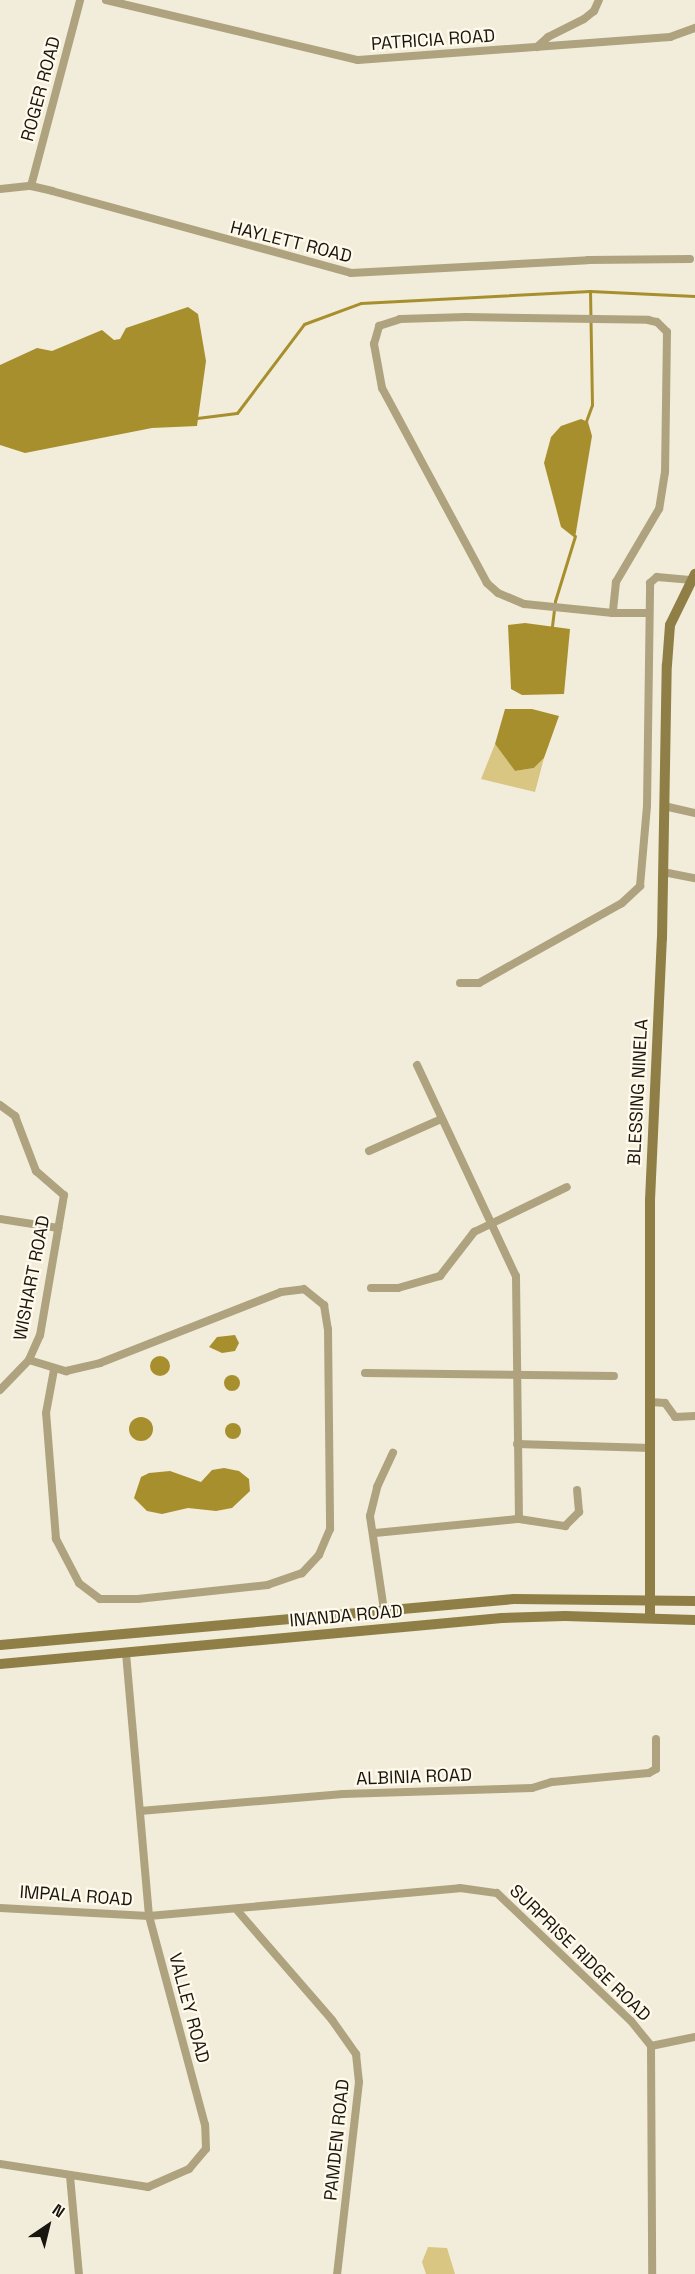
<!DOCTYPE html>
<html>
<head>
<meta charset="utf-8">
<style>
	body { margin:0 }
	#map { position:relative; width:695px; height:2274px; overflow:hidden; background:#f2edda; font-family:"Space Grotesk",sans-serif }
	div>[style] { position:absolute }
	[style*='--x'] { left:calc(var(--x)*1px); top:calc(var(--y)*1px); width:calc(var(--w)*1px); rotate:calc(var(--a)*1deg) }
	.green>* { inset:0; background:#d9c683 }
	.water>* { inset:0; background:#a88f2e }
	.round { border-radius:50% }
	.stream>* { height:3px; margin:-1.5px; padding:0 1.5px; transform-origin:1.5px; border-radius:1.5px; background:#a88f2e }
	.street>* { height:8px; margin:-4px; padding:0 4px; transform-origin:4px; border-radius:4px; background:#aea37e }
	.secondary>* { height:10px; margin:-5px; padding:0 5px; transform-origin:5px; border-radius:5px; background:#8f7f46 }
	span { translate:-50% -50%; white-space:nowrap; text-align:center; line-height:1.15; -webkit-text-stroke:4.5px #fffaeb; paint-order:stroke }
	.street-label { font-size:18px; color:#18160f }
	.north { position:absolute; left:18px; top:2196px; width:60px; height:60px; -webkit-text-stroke:4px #fffaeb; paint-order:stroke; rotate:35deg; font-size:16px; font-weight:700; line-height:24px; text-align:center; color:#18160f }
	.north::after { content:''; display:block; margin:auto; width:21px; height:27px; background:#18160f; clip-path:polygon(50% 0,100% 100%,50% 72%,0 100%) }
</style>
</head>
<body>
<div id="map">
	<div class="green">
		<div style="clip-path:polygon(495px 744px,515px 771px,534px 768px,544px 758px,535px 792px,481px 779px)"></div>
		<div style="clip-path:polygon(428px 2247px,447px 2248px,455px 2274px,426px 2274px,422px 2262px)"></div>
	</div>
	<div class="water">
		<div style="clip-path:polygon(188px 307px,198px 314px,206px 361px,197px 426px,152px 428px,25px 453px,0 445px,0 365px,37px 348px,52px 351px,102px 330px,114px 340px,120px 339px,126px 328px)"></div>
		<div style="clip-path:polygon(581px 419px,588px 422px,592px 436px,575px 538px,561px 527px,544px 463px,551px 437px,561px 426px)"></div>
		<div style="clip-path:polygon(525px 623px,570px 629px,564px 694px,522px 695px,511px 689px,508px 625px)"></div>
		<div style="clip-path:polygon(505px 709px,532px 709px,559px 716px,544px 758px,534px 768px,515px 771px,495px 744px)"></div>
		<div style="clip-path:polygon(235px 1335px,239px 1343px,235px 1351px,222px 1353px,209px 1347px,217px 1337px)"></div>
		<div class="round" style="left:150px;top:1356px;width:20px;height:20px"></div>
		<div class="round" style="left:224px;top:1375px;width:16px;height:16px"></div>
		<div class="round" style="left:129px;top:1417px;width:24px;height:24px"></div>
		<div class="round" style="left:225px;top:1423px;width:16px;height:16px"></div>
		<div style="clip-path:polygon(224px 1468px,239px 1471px,249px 1479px,250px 1491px,232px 1508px,216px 1511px,188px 1508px,162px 1514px,147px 1511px,134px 1498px,141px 1477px,149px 1473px,170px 1471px,201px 1482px,212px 1470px)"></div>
	</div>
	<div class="stream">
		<div style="--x:197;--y:418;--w:40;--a:-7.1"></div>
		<div style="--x:237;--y:413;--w:111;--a:-53"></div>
		<div style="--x:304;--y:324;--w:61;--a:-20.2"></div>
		<div style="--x:361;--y:303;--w:229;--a:-3"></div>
		<div style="--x:590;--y:291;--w:105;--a:2.7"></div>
		<div style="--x:585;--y:424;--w:20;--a:-70"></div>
		<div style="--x:592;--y:405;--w:113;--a:-91"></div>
		<div style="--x:552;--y:626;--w:25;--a:-83"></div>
		<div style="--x:555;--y:601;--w:68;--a:-72.9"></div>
	</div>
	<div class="street">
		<div style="--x:106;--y:0;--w:259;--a:13.4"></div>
		<div style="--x:358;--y:60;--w:313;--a:-4.2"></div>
		<div style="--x:670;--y:37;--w:27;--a:-20"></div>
		<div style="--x:537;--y:47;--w:15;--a:-42"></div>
		<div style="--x:548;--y:37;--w:40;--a:-26.6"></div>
		<div style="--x:584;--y:19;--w:13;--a:-39"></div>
		<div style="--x:594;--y:11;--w:12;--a:-66"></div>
		<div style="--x:31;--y:186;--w:192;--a:-75.2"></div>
		<div style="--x:0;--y:189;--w:31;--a:-6"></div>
		<div style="--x:31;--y:186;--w:22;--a:13"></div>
		<div style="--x:52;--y:191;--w:310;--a:15.3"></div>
		<div style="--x:351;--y:273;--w:237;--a:-3.1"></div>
		<div style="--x:588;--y:260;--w:102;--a:-0.6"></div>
		<div style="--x:466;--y:317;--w:182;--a:0.9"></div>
		<div style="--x:648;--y:320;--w:9;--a:13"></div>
		<div style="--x:657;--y:322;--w:14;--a:45"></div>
		<div style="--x:667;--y:332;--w:140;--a:90.8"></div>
		<div style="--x:665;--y:472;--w:37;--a:99"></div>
		<div style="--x:659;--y:509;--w:85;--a:120.5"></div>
		<div style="--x:616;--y:582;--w:31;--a:96"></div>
		<div style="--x:613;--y:613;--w:89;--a:-174.2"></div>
		<div style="--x:524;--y:604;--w:28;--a:-157"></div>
		<div style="--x:498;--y:593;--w:15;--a:-138"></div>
		<div style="--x:487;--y:583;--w:221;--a:-118.3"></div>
		<div style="--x:382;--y:388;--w:45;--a:-100.3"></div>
		<div style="--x:374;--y:344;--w:19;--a:-74"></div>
		<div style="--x:379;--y:326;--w:22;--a:-18"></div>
		<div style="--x:400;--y:319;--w:66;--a:-1.7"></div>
		<div style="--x:613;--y:613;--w:36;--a:0"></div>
		<div style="--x:664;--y:806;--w:32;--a:13"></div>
		<div style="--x:663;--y:872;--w:33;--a:11"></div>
		<div style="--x:460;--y:983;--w:19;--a:0"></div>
		<div style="--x:479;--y:983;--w:164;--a:-29.2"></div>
		<div style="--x:622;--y:903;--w:25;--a:-43"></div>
		<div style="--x:640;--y:886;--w:80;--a:-85"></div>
		<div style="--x:647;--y:806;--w:223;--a:-89.2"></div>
		<div style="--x:650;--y:583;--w:9;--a:-41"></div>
		<div style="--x:657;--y:577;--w:33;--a:5"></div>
		<div style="--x:417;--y:1065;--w:233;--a:64.9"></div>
		<div style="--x:516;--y:1276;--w:243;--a:89.3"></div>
		<div style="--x:0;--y:1105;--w:19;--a:36"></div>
		<div style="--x:15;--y:1116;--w:59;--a:69.1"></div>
		<div style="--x:36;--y:1171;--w:37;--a:41"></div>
		<div style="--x:64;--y:1195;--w:142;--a:99.7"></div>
		<div style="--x:40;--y:1335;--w:27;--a:114"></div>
		<div style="--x:29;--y:1360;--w:42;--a:134"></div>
		<div style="--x:369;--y:1151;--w:77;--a:-23.9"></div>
		<div style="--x:0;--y:1219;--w:59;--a:8.8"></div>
		<div style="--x:371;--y:1288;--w:27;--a:0"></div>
		<div style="--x:398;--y:1288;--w:44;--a:-15.9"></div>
		<div style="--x:440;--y:1276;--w:56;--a:-52.3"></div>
		<div style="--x:474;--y:1232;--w:103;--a:-25.8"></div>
		<div style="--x:29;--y:1360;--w:39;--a:17"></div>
		<div style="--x:66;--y:1371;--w:35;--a:-13"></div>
		<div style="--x:100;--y:1363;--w:194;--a:-21.4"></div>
		<div style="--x:281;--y:1292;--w:23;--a:-7"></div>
		<div style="--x:304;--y:1289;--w:26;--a:39"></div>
		<div style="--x:324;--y:1305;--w:24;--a:81"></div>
		<div style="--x:328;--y:1329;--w:200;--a:89.4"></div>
		<div style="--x:330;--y:1529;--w:28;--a:113"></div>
		<div style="--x:319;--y:1555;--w:25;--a:133"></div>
		<div style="--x:302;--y:1573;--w:36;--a:161"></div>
		<div style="--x:268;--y:1585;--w:131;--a:173.9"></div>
		<div style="--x:138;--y:1599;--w:38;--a:180"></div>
		<div style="--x:100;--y:1599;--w:26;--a:-143"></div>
		<div style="--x:79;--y:1583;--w:50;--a:-117.6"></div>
		<div style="--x:56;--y:1539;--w:126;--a:-94.5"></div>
		<div style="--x:46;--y:1413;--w:44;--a:-79.5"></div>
		<div style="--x:365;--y:1373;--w:249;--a:0.7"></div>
		<div style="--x:651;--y:1402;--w:14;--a:4"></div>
		<div style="--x:665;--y:1403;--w:17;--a:54"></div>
		<div style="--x:675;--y:1417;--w:20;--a:-3"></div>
		<div style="--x:517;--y:1444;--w:134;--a:1.7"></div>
		<div style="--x:375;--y:1533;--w:145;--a:-5.6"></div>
		<div style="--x:519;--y:1519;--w:47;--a:8.7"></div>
		<div style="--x:565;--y:1526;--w:20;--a:-45"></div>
		<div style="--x:579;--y:1512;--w:22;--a:-95"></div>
		<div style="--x:384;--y:1610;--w:95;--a:-98.5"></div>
		<div style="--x:370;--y:1516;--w:30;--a:-76"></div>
		<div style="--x:377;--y:1487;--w:38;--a:-65"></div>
		<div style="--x:140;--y:1811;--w:204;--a:-4.8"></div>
		<div style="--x:343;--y:1794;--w:189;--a:-1.8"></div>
		<div style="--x:532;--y:1788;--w:21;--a:-17"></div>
		<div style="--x:552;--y:1782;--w:97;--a:-5.3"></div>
		<div style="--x:649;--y:1773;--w:8;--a:-30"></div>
		<div style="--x:656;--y:1769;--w:30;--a:-90"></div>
		<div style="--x:0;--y:1908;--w:149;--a:3.1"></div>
		<div style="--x:149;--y:1916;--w:312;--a:-5.1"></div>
		<div style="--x:460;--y:1888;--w:37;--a:8"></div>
		<div style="--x:497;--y:1893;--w:185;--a:43.7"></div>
		<div style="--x:631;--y:2021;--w:32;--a:51"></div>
		<div style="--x:651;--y:2046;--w:228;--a:89.7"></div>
		<div style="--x:236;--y:1909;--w:147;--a:49.1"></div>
		<div style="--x:332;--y:2020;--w:42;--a:54.8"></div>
		<div style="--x:356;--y:2054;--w:28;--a:84"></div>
		<div style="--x:359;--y:2082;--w:193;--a:96.5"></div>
		<div style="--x:651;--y:2046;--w:45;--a:-11.6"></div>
		<div style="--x:0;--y:2164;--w:150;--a:8.8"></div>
		<div style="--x:148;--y:2187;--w:45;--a:-23.7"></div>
		<div style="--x:189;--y:2169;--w:26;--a:-50"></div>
		<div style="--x:206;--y:2149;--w:24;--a:-92"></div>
		<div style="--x:205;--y:2125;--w:216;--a:-105"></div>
		<div style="--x:149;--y:1916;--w:265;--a:-95"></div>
		<div style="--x:70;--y:2176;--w:98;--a:84.8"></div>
	</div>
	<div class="secondary">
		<div style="--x:650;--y:1618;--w:418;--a:-90"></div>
		<div style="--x:650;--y:1200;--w:262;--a:-87.4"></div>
		<div style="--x:662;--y:938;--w:273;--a:-89"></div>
		<div style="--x:667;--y:665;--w:40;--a:-85.7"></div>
		<div style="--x:670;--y:625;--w:57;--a:-63.9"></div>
		<div style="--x:0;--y:1645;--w:516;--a:-5.11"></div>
		<div style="--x:514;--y:1599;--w:181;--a:0.6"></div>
		<div style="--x:0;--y:1664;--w:504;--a:-5.24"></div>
		<div style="--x:502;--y:1618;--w:63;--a:-1.8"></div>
		<div style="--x:565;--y:1616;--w:130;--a:1.8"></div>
	</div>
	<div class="street-label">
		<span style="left:433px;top:40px;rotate:-4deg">PATRICIA ROAD</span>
		<span style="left:41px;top:89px;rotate:-75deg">ROGER ROAD</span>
		<span style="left:291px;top:242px;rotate:14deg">HAYLETT ROAD</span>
		<span style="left:638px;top:1092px;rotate:-87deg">BLESSING NINELA</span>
		<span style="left:32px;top:1278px;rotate:-79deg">WISHART ROAD</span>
		<span style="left:346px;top:1616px;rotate:-5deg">INANDA ROAD</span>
		<span style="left:414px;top:1777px;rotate:-2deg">ALBINIA ROAD</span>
		<span style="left:76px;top:1896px;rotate:4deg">IMPALA ROAD</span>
		<span style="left:580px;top:1953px;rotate:44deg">SURPRISE RIDGE ROAD</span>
		<span style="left:189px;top:2008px;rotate:75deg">VALLEY ROAD</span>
		<span style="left:337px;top:2140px;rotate:-84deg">PAMDEN ROAD</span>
	</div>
	<div class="north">N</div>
</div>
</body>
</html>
